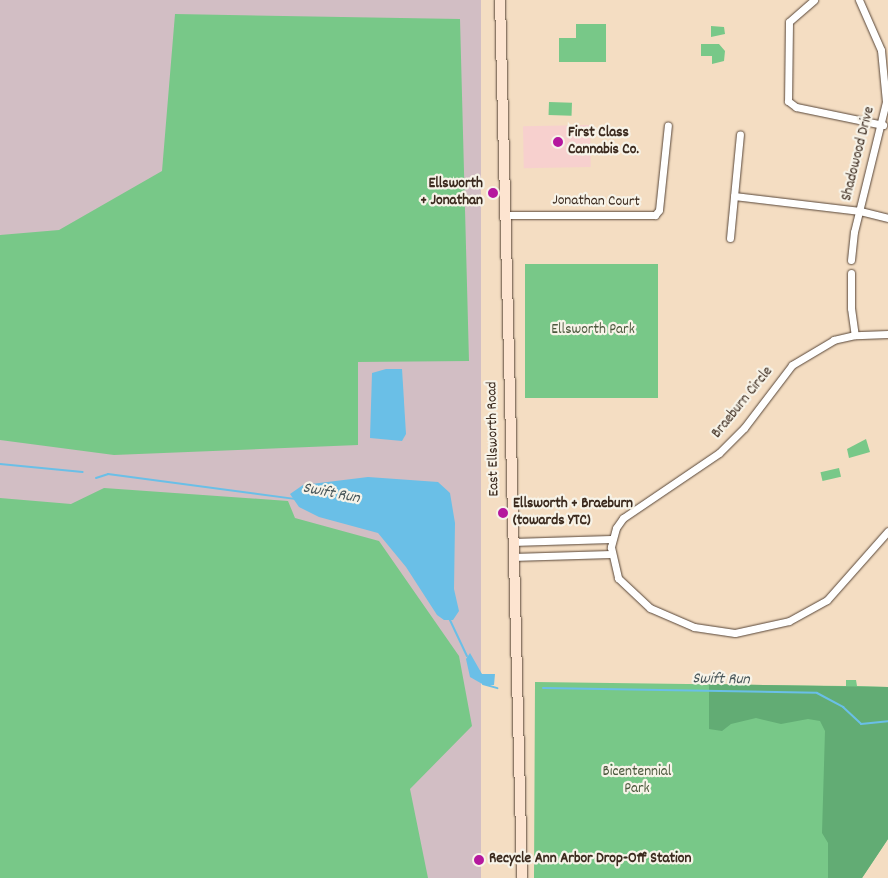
<!DOCTYPE html>
<html>
<head>
<meta charset="utf-8">
<style>
	body { margin:0 }
	#map { position:relative; width:888px; height:878px; overflow:hidden; background:#f4ddc2; font-family:Dekko,sans-serif }
	div>[style] { position:absolute }
	[style*='--x'] { left:calc(var(--x)*1px); top:calc(var(--y)*1px); width:calc(var(--w)*1px); rotate:calc(var(--a)*1deg) }
	.built>* { inset:0; background:#f7d0ce; transform-origin:0 0 }
	.industrial>* { inset:0; background:#d2bec4; transform-origin:0 0 }
	.green>* { inset:0; background:#78c888; transform-origin:0 0 }
	.forest>* { inset:0; background:#62ac74 }
	.water>* { inset:0; background:#6abfe7 }
	.stream>* { height:2px; margin:-1px; padding:0 1px; transform-origin:1px; border-radius:1px; background:#6abfe7 }
	.roads { filter:drop-shadow(0 0 1px #574537) drop-shadow(0 0 1px #574537) }
	.minor>* { height:7px; margin:-3.5px; padding:0 3.5px; transform-origin:3.5px; border-radius:3.5px; background:#fff }
	.secondary>* { height:10px; margin:-5px; padding:0 5px; transform-origin:5px; border-radius:5px; background:#fde4d0 }
	.dots>* { width:14px; height:14px; translate:-50% -50%; box-sizing:border-box; border:2px solid #f7f3e8; border-radius:50% }
	span { translate:-50% -50%; white-space:nowrap; text-align:center; line-height:1.15; -webkit-text-stroke:4.5px #f7f3e8; paint-order:stroke }
	.poi-label { font-size:15px; color:#3b2a1e; font-weight:700 }
	.left { translate:0 -50%; text-align:left }
	.right { translate:-100% -50%; text-align:right }
	.street-label { font-size:15px; color:#3b2a1e }
	.park-label { font-size:15px; color:#4d593e }
	.water-label { font-size:16px; color:#49575a; font-style:italic }
</style>
</head>
<body>
<div id="map">
	<div class="built">
		<div style="left:590px;top:125px;width:42px;height:67px;rotate:89deg"></div>
	</div>
	<div class="industrial">
		<div style="left:0;top:0;width:481px;height:878px"></div>
	</div>
	<div class="green">
		<div style="clip-path:polygon(175px 14px,460px 19px,469px 361px,358px 362px,358px 445px,114px 455px,0 440px,0 235px,59px 230px,162px 171px)"></div>
		<div style="clip-path:polygon(576px 24px,606px 24px,606px 62px,559px 62px,559px 38px,576px 38px)"></div>
		<div style="clip-path:polygon(711px 26px,724px 27px,725px 34px,711px 37px)"></div>
		<div style="clip-path:polygon(701px 44px,719px 44px,725px 51px,724px 61px,712px 64px,712px 56px,701px 56px)"></div>
		<div style="left:549px;top:102px;width:23px;height:13px;rotate:2deg"></div>
		<div style="left:525px;top:264px;width:133px;height:134px"></div>
		<div style="clip-path:polygon(866px 439px,870px 452px,849px 458px,847px 449px)"></div>
		<div style="left:839px;top:468px;width:9px;height:19px;rotate:77deg"></div>
		<div style="clip-path:polygon(104px 488px,288px 501px,295px 518px,379px 541px,459px 656px,472px 726px,410px 789px,428px 878px,0 878px,0 498px,71px 504px)"></div>
		<div style="clip-path:polygon(846px 680px,856px 680px,857px 686px,888px 687px,888px 839px,862px 878px,534px 878px,535px 682px,846px 686px)"></div>
	</div>
	<div class="forest">
		<div style="clip-path:polygon(709px 684px,888px 687px,888px 839px,862px 878px,828px 878px,828px 843px,822px 833px,825px 731px,820px 721px,808px 719px,781px 724px,756px 718px,731px 724px,722px 731px,709px 729px)"></div>
	</div>
	<div class="water">
		<div style="clip-path:polygon(386px 369px,402px 369px,406px 434px,402px 441px,370px 438px,372px 373px)"></div>
		<div style="clip-path:polygon(368px 477px,438px 482px,450px 493px,455px 523px,454px 589px,459px 611px,453px 620px,444px 620px,437px 615px,406px 567px,378px 533px,319px 517px,299px 507px,290px 494px,303px 485px)"></div>
		<div style="clip-path:polygon(470px 653px,482px 674px,495px 674px,494px 685px,484px 685px,470px 677px,466px 659px)"></div>
	</div>
	<div class="stream">
		<div style="--x:0;--y:464;--w:83;--a:5.5"></div>
		<div style="--x:96;--y:478;--w:13;--a:-18"></div>
		<div style="--x:108;--y:474;--w:190;--a:7.6"></div>
		<div style="--x:449;--y:618;--w:42;--a:64.7"></div>
		<div style="--x:483;--y:684;--w:15;--a:16"></div>
		<div style="--x:543;--y:688;--w:274;--a:1"></div>
		<div style="--x:817;--y:693;--w:30;--a:28"></div>
		<div style="--x:843;--y:707;--w:25;--a:43"></div>
		<div style="--x:861;--y:724;--w:27;--a:-6"></div>
	</div>
	<div class="roads">
		<div class="minor">
			<div style="--x:814;--y:0;--w:33;--a:139"></div>
			<div style="--x:789;--y:22;--w:79;--a:90.7"></div>
			<div style="--x:788;--y:101;--w:10;--a:37"></div>
			<div style="--x:796;--y:107;--w:89;--a:11.7"></div>
			<div style="--x:734;--y:196;--w:127;--a:6.8"></div>
			<div style="--x:860;--y:211;--w:29;--a:14"></div>
			<div style="--x:505;--y:215;--w:150;--a:0"></div>
			<div style="--x:655;--y:215;--w:6;--a:-51"></div>
			<div style="--x:659;--y:210;--w:85;--a:-84"></div>
			<div style="--x:730;--y:238;--w:104;--a:-84.5"></div>
			<div style="--x:851;--y:260;--w:28;--a:-84"></div>
			<div style="--x:854;--y:232;--w:134;--a:-76.2"></div>
			<div style="--x:886;--y:102;--w:52;--a:-95.5"></div>
			<div style="--x:881;--y:50;--w:55;--a:-113.7"></div>
			<div style="--x:851;--y:273;--w:35;--a:90"></div>
			<div style="--x:851;--y:308;--w:27;--a:82"></div>
			<div style="--x:888;--y:334;--w:33;--a:178"></div>
			<div style="--x:855;--y:335;--w:22;--a:167"></div>
			<div style="--x:834;--y:340;--w:49;--a:149.2"></div>
			<div style="--x:792;--y:365;--w:79;--a:127.3"></div>
			<div style="--x:744;--y:428;--w:35;--a:135"></div>
			<div style="--x:719;--y:453;--w:116;--a:145.9"></div>
			<div style="--x:623;--y:518;--w:12;--a:125"></div>
			<div style="--x:616;--y:528;--w:20;--a:105"></div>
			<div style="--x:611;--y:547;--w:32;--a:77"></div>
			<div style="--x:618;--y:578;--w:44;--a:43.2"></div>
			<div style="--x:650;--y:608;--w:48;--a:23.4"></div>
			<div style="--x:694;--y:627;--w:41;--a:8.3"></div>
			<div style="--x:735;--y:633;--w:55;--a:-12.5"></div>
			<div style="--x:789;--y:621;--w:43;--a:-28.9"></div>
			<div style="--x:827;--y:600;--w:92;--a:-48.5"></div>
			<div style="--x:512;--y:542;--w:99;--a:-1.7"></div>
			<div style="--x:512;--y:557;--w:99;--a:-1.7"></div>
		</div>
		<div class="secondary">
			<div style="--x:500;--y:0;--w:878;--a:88.56"></div>
		</div>
	</div>
	<div class="dots">
		<div style="left:558px;top:142px;background:#b5179e"></div>
		<div style="left:493px;top:193px;background:#b5179e"></div>
		<div style="left:503px;top:513px;background:#b5179e"></div>
		<div style="left:479px;top:860px;background:#b5179e"></div>
	</div>
	<div class="poi-label">
		<span class="left" style="left:568px;top:142px">First Class<br>Cannabis Co.</span>
		<span class="right" style="left:483px;top:193px">Ellsworth<br>+ Jonathan</span>
		<span class="left" style="left:513px;top:513px">Ellsworth + Braeburn<br>(towards YTC)</span>
		<span class="left" style="left:489px;top:860px">Recycle Ann Arbor Drop-Off Station</span>
	</div>
	<div class="street-label">
		<span style="left:859px;top:154px;rotate:-76deg">Shadowood Drive</span>
		<span style="left:596px;top:202px;rotate:1deg">Jonathan Court</span>
		<span style="left:743px;top:403px;rotate:-51deg">Braeburn Circle</span>
		<span style="left:494px;top:439px;rotate:-91deg">East Ellsworth Road</span>
	</div>
	<div class="park-label">
		<span style="left:593px;top:331px">Ellsworth Park</span>
		<span style="left:637px;top:781px">Bicentennial<br>Park</span>
	</div>
	<div class="water-label">
		<span style="left:331px;top:494px;rotate:11deg">Swift Run</span>
		<span style="left:721px;top:680px;rotate:1deg">Swift Run</span>
	</div>
</div>
</body>
</html>
